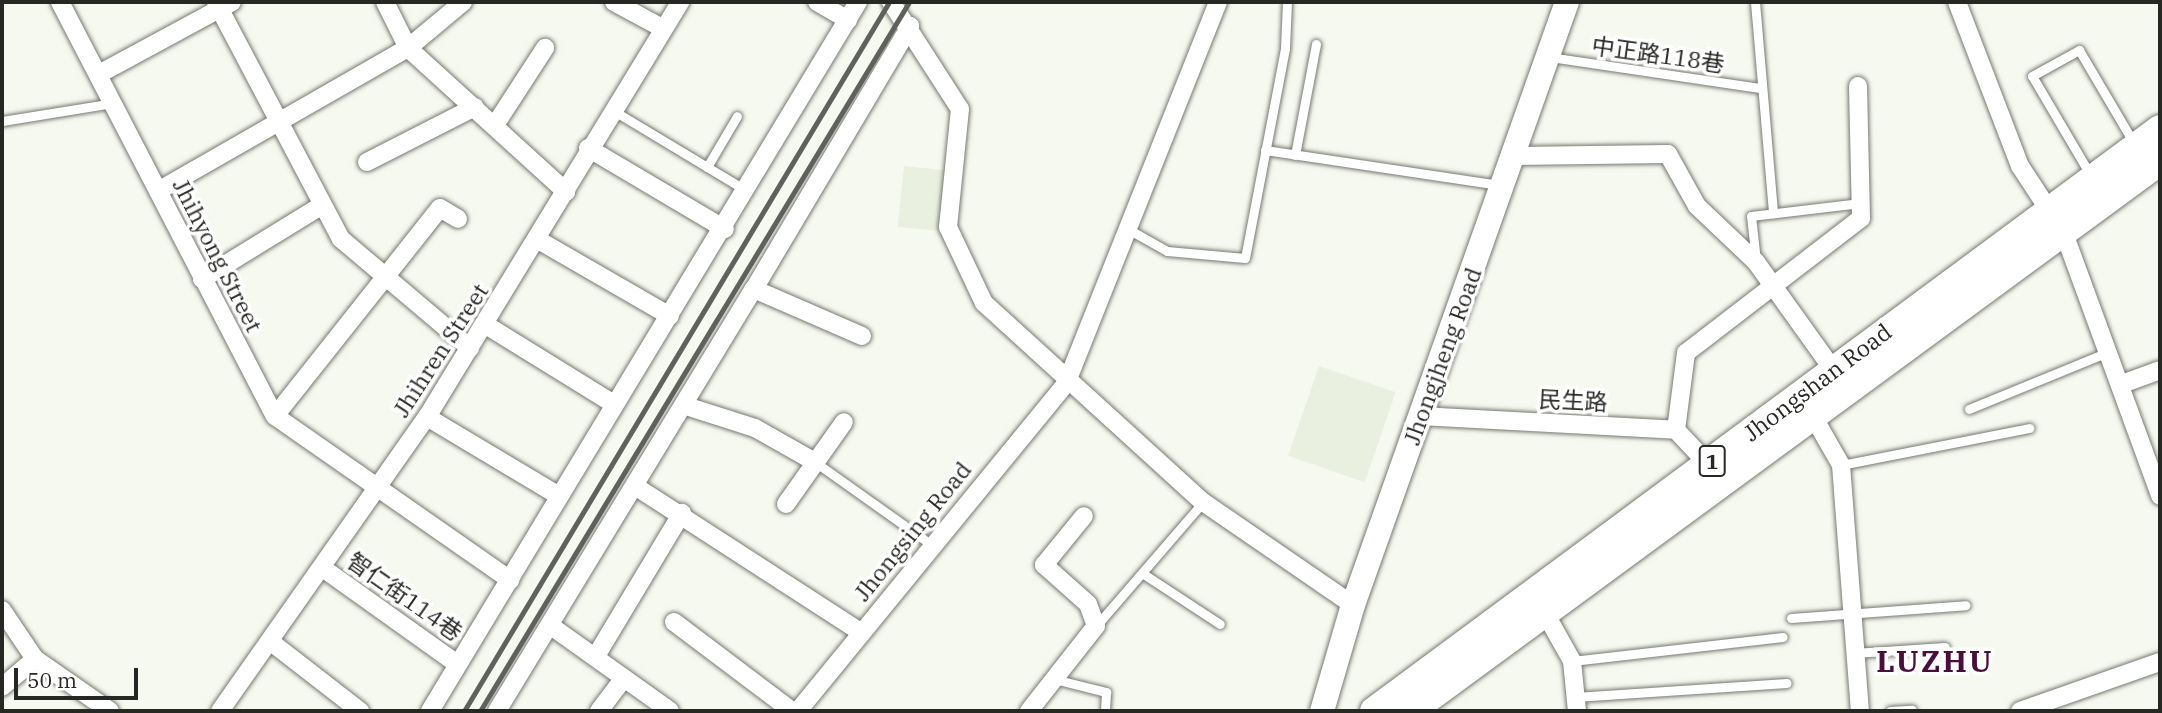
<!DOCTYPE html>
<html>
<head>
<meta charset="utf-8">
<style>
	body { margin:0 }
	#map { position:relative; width:2162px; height:713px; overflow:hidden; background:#f6f9f0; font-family:"IBM Plex Serif","Noto Sans TC",serif }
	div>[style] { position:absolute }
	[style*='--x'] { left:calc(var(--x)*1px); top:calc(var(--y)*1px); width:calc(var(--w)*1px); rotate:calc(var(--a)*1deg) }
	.built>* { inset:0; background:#eaf0df; transform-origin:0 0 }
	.roads { filter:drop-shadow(0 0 2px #767971) drop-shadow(0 0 2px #767971) }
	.lane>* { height:9px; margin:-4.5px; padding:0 4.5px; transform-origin:4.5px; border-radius:4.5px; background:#fff }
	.street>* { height:18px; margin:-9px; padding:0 9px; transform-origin:9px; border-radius:9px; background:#fff }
	.secondary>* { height:24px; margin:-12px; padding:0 12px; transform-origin:12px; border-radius:12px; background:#fff }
	.primary>* { height:28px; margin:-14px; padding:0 14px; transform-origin:14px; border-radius:14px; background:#fff }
	.rail>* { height:5px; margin:-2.5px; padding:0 2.5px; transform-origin:2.5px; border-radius:2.5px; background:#5f625c }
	span { translate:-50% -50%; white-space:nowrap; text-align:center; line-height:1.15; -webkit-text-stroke:7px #fff; paint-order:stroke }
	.shield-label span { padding:2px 5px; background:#fff; border:2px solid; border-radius:5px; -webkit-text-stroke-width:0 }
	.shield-label { font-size:21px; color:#262824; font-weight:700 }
	.street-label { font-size:23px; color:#262824 }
	.district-label { font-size:30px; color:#480f3a; font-weight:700; letter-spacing:2px }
	.frame { position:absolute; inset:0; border:4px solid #262824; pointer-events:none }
	.scale { position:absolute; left:14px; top:668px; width:124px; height:32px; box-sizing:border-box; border:4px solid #262824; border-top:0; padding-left:9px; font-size:21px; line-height:24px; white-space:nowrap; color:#262824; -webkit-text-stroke:5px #fff; paint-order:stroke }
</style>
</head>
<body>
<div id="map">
	<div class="built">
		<div style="left:904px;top:166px;width:44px;height:61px;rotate:6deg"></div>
		<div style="left:1319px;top:366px;width:81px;height:95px;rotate:19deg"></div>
	</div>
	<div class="roads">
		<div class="lane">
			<div style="--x:1755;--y:2;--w:212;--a:85.1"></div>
			<div style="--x:1550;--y:57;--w:211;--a:8.4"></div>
			<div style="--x:614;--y:111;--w:155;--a:31"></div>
			<div style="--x:2;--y:121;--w:112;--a:-9.2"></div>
			<div style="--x:1265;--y:150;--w:237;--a:8.5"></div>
			<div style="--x:1295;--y:155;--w:113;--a:-79.3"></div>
			<div style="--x:707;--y:167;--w:59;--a:-59.5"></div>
			<div style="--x:2091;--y:176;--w:116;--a:-120.5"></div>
			<div style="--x:2032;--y:76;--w:54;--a:-29"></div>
			<div style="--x:2079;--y:50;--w:110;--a:59.5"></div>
			<div style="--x:1128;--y:229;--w:45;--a:29.4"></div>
			<div style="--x:1167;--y:251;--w:78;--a:5.1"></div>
			<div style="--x:1245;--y:258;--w:214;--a:-79.2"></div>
			<div style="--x:1285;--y:48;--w:46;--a:-87.5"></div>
			<div style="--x:1756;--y:261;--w:45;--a:-96.3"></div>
			<div style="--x:1751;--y:216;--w:110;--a:-6.8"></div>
			<div style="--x:1969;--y:409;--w:150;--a:-22.3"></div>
			<div style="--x:815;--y:462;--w:143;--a:35.4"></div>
			<div style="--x:1841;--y:465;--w:192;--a:-11.1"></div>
			<div style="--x:1142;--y:573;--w:93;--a:33.2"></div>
			<div style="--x:1791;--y:618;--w:175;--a:-4.2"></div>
			<div style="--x:1096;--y:626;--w:164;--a:-49.2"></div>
			<div style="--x:1854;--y:653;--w:91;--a:-3.8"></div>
			<div style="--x:1572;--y:661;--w:212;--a:-6.5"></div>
			<div style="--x:1054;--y:679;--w:54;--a:14"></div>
			<div style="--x:1106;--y:692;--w:19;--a:93"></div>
			<div style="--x:1575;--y:697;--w:212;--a:-3.8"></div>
			<div style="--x:1890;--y:711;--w:22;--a:-3"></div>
		</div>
		<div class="street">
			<div style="--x:60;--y:2;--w:466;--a:62.6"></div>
			<div style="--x:275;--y:416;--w:287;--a:34.9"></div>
			<div style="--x:216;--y:2;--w:268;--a:62.2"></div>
			<div style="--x:341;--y:239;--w:169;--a:40.2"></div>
			<div style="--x:385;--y:2;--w:51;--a:63.4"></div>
			<div style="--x:408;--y:48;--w:214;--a:42.3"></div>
			<div style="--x:614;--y:2;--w:55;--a:28.4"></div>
			<div style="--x:817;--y:2;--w:36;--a:30"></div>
			<div style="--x:891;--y:2;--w:127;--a:57.2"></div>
			<div style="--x:960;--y:109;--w:119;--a:95.8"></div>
			<div style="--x:948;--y:227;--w:84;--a:64.7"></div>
			<div style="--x:984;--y:303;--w:296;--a:42.3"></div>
			<div style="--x:1203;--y:502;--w:182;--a:34.5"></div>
			<div style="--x:1957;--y:2;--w:176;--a:69"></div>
			<div style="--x:2020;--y:166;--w:80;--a:56.7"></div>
			<div style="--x:2064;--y:233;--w:280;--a:69.9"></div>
			<div style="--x:99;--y:74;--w:151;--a:-28.4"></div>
			<div style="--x:495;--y:125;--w:92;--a:-57"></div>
			<div style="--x:588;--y:148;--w:159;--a:30.6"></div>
			<div style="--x:1514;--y:156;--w:154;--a:-0.7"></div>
			<div style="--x:1668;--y:154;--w:60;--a:60.9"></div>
			<div style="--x:1697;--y:206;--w:81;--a:43.5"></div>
			<div style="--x:1756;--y:262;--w:134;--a:54.4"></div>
			<div style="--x:367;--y:162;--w:121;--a:-27"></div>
			<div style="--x:158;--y:191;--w:288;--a:-29.8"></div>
			<div style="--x:408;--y:48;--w:72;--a:-39.9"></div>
			<div style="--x:540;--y:241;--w:150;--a:30"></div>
			<div style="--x:202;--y:279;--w:137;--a:-31.6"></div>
			<div style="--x:486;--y:325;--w:150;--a:31.7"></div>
			<div style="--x:862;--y:336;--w:118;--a:-156.5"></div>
			<div style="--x:754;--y:289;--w:306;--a:-59.3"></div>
			<div style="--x:2122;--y:384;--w:40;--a:-20.2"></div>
			<div style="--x:686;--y:406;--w:72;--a:17.7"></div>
			<div style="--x:755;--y:428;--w:69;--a:29.5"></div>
			<div style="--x:275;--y:416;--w:265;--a:-51.6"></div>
			<div style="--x:440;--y:208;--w:21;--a:31"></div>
			<div style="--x:1420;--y:416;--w:256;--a:3.1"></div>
			<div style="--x:1676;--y:430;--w:47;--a:46.7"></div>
			<div style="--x:1813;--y:416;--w:56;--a:60.3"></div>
			<div style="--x:1841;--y:465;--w:247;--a:85.6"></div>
			<div style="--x:427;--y:417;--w:154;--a:30.9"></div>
			<div style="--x:1676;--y:430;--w:78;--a:-82.6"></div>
			<div style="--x:1686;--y:353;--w:221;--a:-37.6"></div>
			<div style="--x:1861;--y:218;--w:132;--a:-91.3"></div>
			<div style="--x:638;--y:488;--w:265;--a:32.9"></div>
			<div style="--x:786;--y:504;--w:100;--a:-54.7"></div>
			<div style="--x:324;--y:569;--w:163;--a:35.5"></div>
			<div style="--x:1540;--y:604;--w:65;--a:60.7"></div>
			<div style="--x:1572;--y:661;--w:50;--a:84.3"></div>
			<div style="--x:2;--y:610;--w:59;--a:56"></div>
			<div style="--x:35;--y:659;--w:91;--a:34.7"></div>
			<div style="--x:674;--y:622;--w:148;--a:37"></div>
			<div style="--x:551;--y:626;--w:146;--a:35.5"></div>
			<div style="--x:271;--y:642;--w:113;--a:37.8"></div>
			<div style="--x:596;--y:656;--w:167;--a:-59"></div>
			<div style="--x:2;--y:687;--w:43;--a:-40.3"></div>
			<div style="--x:220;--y:711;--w:360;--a:-54.9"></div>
			<div style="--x:427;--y:417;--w:486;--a:-58.6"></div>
			<div style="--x:430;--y:711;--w:828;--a:-58.88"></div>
			<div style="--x:497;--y:711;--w:494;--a:-58.7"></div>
			<div style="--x:599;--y:711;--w:41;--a:-52.9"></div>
			<div style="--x:798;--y:711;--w:423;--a:-50.7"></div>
			<div style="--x:1066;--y:384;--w:411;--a:-68.3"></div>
			<div style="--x:1029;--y:711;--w:108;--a:-51.8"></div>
			<div style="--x:1096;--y:626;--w:23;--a:-110"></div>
			<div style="--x:1088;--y:604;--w:59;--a:-138.4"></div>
			<div style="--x:1044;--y:565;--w:63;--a:-50.8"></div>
			<div style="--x:2020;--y:711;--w:148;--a:-19.3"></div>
		</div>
		<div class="secondary">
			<div style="--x:1322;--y:711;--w:110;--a:-73.7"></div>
			<div style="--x:1353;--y:605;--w:640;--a:-70.46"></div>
		</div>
		<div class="primary">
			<div style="--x:1374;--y:711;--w:978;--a:-36.52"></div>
			<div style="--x:1411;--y:711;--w:929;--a:-36.29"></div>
		</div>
	</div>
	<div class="rail">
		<div style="--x:464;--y:711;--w:827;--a:-59.06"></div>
		<div style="--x:480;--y:711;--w:829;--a:-58.82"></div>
	</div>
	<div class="shield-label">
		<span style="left:1712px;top:461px">1</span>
	</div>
	<div class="street-label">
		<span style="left:1658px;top:54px;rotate:8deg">中正路118巷</span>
		<span style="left:218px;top:255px;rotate:63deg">Jhihyong Street</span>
		<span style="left:440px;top:350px;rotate:-57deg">Jhihren Street</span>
		<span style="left:1442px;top:356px;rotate:-70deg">Jhongjheng Road</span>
		<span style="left:1817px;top:382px;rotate:-37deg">Jhongshan Road</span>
		<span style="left:1573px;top:400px;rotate:3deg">民生路</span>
		<span style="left:912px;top:531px;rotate:-51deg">Jhongsing Road</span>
		<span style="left:405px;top:596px;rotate:35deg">智仁街114巷</span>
	</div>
	<div class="district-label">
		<span style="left:1935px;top:661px">LUZHU</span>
	</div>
	<div class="frame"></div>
	<div class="scale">50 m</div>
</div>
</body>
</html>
